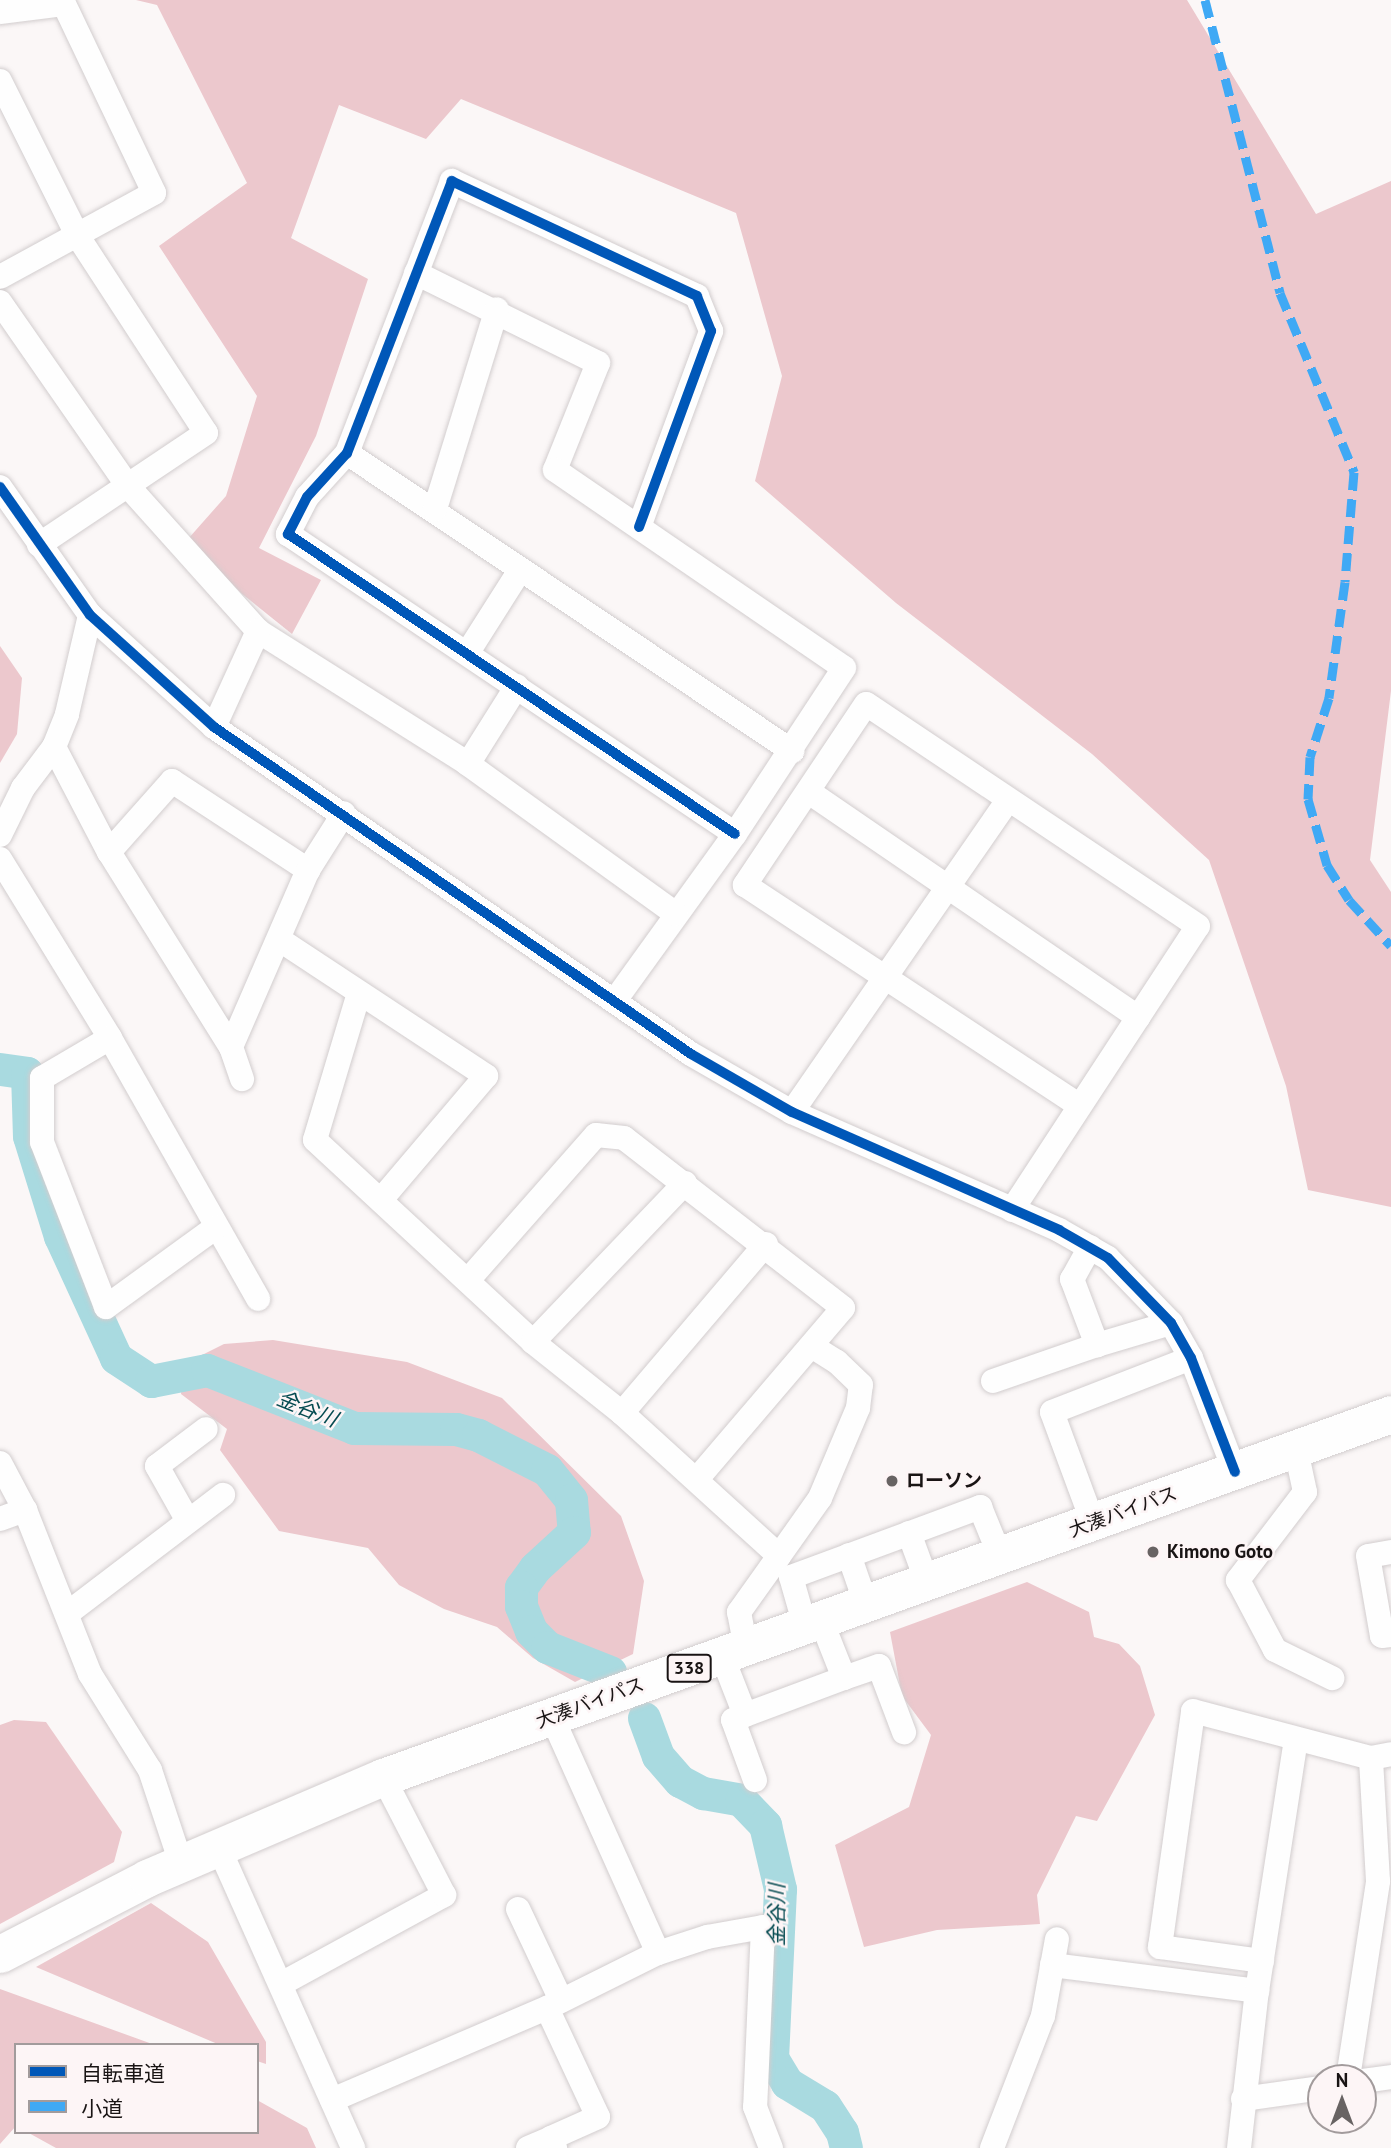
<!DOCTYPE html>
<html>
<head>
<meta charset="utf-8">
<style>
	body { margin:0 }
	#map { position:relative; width:1391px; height:2148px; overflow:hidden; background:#fbf7f7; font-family:"PT Sans","Noto Sans JP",sans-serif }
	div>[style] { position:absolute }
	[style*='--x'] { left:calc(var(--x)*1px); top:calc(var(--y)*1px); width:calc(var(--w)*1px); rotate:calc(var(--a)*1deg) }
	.forest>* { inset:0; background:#ecc8cd }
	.river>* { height:33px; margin:-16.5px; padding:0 16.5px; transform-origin:16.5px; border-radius:16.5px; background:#a9dae0 }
	.roads { filter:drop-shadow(0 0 2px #d2cdce) drop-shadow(0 0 2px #d2cdce) }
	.minor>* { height:24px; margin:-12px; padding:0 12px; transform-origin:12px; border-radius:12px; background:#fefefe }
	.highway>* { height:37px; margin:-18.5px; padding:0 18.5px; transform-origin:18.5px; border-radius:18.5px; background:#fefefe }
	.quiet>* { height:9px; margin-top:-4.5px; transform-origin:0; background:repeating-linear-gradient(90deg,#3fa9f5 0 18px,transparent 0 27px) }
	.cycleway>* { height:10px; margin:-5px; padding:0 5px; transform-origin:5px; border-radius:5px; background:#0057b8 }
	.dots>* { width:19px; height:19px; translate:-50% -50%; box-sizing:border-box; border:4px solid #fdf5f6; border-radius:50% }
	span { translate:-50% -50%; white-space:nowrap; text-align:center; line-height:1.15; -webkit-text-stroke:5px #fdf5f6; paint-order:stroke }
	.shield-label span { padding:2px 5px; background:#fdf5f6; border:2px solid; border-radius:5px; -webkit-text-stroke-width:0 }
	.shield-label { font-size:18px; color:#191414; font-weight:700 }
	.poi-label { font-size:19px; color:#191414; font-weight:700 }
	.left { translate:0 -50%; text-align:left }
	.street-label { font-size:19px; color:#191414 }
	.water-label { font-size:21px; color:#064b51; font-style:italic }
	.legend { position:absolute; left:14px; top:2043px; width:245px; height:91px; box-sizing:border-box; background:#fdf5f6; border:2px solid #a29b9c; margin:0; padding:9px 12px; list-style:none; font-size:21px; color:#191414 }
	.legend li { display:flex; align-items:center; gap:14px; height:35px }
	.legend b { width:35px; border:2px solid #a29b9c }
	.north { position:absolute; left:1307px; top:2064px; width:70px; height:70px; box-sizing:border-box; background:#fdf5f6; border:2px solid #a29b9c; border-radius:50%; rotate:0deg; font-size:19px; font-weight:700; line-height:28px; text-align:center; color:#191414 }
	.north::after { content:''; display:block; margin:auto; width:24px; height:32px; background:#686363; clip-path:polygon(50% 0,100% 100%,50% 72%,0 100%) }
</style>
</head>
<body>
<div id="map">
	<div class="forest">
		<div style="clip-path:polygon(136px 0,1187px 0,1316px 214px,1391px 181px,1391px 691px,1370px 860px,1391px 892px,1391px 1207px,1308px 1190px,1286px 1086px,1209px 860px,1092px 754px,896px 603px,755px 481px,782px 376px,736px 213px,461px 99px,426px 139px,339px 105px,291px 238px,368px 279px,316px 436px,259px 548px,321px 580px,292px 634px,241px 593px,188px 539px,226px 496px,257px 396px,159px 246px,247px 183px,157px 5px)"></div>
		<div style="clip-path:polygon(0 646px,22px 678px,17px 734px,0 763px)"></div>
		<div style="clip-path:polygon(273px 1340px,407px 1362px,502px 1398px,621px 1516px,644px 1581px,633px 1654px,575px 1682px,533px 1658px,497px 1627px,444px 1609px,399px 1585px,368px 1548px,279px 1531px,220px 1450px,227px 1429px,181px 1394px,184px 1364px,224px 1344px)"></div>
		<div style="clip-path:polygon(1027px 1582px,1089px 1612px,1094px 1637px,1119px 1644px,1140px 1666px,1155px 1715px,1097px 1821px,1076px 1816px,1037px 1895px,1040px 1924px,937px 1930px,864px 1947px,835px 1845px,909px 1807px,931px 1735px,902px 1696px,890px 1632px)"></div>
		<div style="clip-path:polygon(14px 1720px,46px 1722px,122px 1832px,114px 1862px,0 1924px,0 1725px)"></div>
		<div style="clip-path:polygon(151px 1903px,208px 1942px,266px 2042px,266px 2064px,257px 2061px,257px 2045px,220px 2045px,36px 1967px)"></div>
		<div style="clip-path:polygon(0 1989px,155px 2045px,16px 2045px,16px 2126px,0 2144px)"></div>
		<div style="clip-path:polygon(257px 2100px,307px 2128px,316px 2148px,56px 2148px,27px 2132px,257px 2132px)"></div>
	</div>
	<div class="river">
		<div style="--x:0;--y:1069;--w:27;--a:8"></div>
		<div style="--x:27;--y:1073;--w:63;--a:88.2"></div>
		<div style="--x:29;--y:1136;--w:105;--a:72.8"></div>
		<div style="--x:60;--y:1236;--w:134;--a:65.3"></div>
		<div style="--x:116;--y:1358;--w:42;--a:33.3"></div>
		<div style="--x:151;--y:1381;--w:57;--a:-11.1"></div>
		<div style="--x:207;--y:1370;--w:158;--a:21.5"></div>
		<div style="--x:354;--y:1428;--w:102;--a:0.6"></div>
		<div style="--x:456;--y:1429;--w:23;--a:15"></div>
		<div style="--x:478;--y:1435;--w:77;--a:26.9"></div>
		<div style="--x:547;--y:1470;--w:38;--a:51"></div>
		<div style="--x:571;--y:1500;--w:32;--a:85"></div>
		<div style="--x:574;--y:1532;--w:53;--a:137.3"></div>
		<div style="--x:535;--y:1568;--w:24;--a:126"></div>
		<div style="--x:521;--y:1587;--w:19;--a:90"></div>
		<div style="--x:521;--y:1606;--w:27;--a:68"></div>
		<div style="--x:531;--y:1631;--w:23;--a:45"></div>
		<div style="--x:547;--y:1647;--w:68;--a:21.6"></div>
		<div style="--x:644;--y:1718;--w:40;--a:69.8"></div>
		<div style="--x:658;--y:1756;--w:33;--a:49"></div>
		<div style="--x:680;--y:1781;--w:26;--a:28"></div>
		<div style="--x:703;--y:1793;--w:39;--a:10"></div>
		<div style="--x:741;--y:1800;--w:35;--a:46"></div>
		<div style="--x:765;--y:1825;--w:66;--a:76.8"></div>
		<div style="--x:780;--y:1889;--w:169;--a:92.7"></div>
		<div style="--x:772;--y:2058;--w:29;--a:59"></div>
		<div style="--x:787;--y:2083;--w:44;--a:31.2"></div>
		<div style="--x:825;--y:2106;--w:31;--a:57"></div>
		<div style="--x:842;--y:2132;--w:16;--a:76"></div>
	</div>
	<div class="roads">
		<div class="minor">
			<div style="--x:0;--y:12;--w:64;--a:-7.1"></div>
			<div style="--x:64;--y:4;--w:209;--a:64.5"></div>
			<div style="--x:154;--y:193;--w:175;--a:151.4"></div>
			<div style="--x:0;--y:81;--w:172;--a:63.4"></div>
			<div style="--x:77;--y:235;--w:236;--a:56.9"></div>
			<div style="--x:206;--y:433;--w:201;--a:146.2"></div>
			<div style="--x:416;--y:273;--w:203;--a:26.3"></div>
			<div style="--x:598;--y:363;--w:115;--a:111.9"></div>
			<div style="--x:555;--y:470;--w:350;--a:34.4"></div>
			<div style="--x:844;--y:668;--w:199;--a:123.3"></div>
			<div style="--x:735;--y:834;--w:203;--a:125.8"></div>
			<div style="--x:0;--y:302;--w:223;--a:55.2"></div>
			<div style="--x:127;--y:485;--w:196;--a:48.1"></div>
			<div style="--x:258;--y:631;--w:249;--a:32.3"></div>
			<div style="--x:468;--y:764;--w:256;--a:35.8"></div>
			<div style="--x:347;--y:453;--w:536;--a:33.81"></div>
			<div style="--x:0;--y:487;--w:156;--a:54.9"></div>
			<div style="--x:90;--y:615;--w:167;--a:42.1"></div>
			<div style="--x:214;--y:727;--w:578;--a:34.43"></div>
			<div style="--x:691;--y:1054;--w:116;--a:29.9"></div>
			<div style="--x:792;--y:1112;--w:292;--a:23.8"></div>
			<div style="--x:1059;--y:1230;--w:56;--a:29.7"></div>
			<div style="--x:1108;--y:1258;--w:91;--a:45.9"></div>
			<div style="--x:1171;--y:1323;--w:40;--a:60.3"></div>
			<div style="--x:1191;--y:1358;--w:122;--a:68.9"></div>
			<div style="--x:435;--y:509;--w:209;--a:-72.8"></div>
			<div style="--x:639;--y:527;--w:209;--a:-69.8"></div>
			<div style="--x:711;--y:331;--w:38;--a:-112"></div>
			<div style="--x:697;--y:296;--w:271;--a:-154.9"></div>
			<div style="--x:452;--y:181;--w:292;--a:111.1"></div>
			<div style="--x:347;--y:453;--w:59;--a:132.3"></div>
			<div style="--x:307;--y:497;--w:42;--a:117.2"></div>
			<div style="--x:288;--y:534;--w:538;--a:33.87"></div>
			<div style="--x:468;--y:652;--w:97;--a:-57.6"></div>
			<div style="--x:214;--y:727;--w:106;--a:-65.4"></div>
			<div style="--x:54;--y:747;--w:119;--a:62.4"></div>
			<div style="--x:109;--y:852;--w:230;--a:58"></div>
			<div style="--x:231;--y:1047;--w:34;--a:71"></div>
			<div style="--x:468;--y:764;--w:92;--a:-57.9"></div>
			<div style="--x:809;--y:792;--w:399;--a:34.4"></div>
			<div style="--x:0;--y:835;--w:52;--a:-63.9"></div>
			<div style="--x:23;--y:788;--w:51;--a:-52.9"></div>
			<div style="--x:54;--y:747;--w:35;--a:-68"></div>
			<div style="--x:67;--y:714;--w:102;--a:-76.9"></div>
			<div style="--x:109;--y:852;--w:95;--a:-48.4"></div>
			<div style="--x:172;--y:781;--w:163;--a:33.2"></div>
			<div style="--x:0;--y:859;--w:210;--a:58.4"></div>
			<div style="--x:110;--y:1038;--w:300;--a:60.4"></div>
			<div style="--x:280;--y:940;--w:247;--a:33.4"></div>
			<div style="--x:486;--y:1076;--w:162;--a:130.3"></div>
			<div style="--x:359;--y:993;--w:153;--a:106.7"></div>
			<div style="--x:315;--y:1140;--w:297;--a:42.8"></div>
			<div style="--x:533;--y:1342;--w:114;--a:38.6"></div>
			<div style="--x:622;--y:1413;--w:212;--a:42.3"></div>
			<div style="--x:779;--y:1556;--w:69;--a:125.5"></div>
			<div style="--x:739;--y:1612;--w:36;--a:79"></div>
			<div style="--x:110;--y:1038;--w:79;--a:149.5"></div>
			<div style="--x:42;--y:1078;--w:64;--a:90"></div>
			<div style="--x:42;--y:1142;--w:177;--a:68.8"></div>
			<div style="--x:106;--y:1307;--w:136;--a:-36"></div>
			<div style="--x:231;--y:1047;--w:193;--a:-66.5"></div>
			<div style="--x:308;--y:870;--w:67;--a:-57.7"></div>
			<div style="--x:792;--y:1112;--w:378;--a:-55.3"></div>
			<div style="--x:1012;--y:1210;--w:339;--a:-56.8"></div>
			<div style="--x:1198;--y:926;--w:399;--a:-146.2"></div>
			<div style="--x:866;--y:704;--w:218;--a:123.8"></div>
			<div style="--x:745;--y:885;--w:400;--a:33.4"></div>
			<div style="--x:1090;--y:1247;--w:37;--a:119"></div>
			<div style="--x:1072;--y:1279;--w:71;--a:69.3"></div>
			<div style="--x:1097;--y:1345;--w:77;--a:-16.6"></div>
			<div style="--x:469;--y:1279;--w:192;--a:-48.6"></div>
			<div style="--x:596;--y:1135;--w:28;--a:6"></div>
			<div style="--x:624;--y:1138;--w:277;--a:37.8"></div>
			<div style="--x:843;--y:1308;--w:225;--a:130.5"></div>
			<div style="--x:533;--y:1342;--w:220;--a:-46.3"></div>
			<div style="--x:993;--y:1381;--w:110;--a:-19.1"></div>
			<div style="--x:622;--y:1413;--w:222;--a:-49.6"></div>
			<div style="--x:1296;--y:1450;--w:43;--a:77.9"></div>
			<div style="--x:1305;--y:1492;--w:111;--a:127.3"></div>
			<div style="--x:1238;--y:1580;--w:79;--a:62.1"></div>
			<div style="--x:1275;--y:1650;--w:64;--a:26.2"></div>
			<div style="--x:0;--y:1463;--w:53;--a:62"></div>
			<div style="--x:25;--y:1510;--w:176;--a:68.4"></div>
			<div style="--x:90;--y:1674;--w:113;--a:58"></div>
			<div style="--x:150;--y:1770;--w:98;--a:71.6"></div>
			<div style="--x:0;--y:1519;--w:27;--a:-20"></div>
			<div style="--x:188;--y:1521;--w:63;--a:-119.4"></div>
			<div style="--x:157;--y:1466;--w:61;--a:-37.1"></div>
			<div style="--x:1093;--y:1523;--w:118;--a:-110.3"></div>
			<div style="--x:1052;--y:1412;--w:149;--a:-21.2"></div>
			<div style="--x:909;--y:1533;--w:52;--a:69.8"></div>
			<div style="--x:1391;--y:1552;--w:23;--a:170"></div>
			<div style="--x:1368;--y:1556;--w:81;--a:80.1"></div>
			<div style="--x:1382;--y:1636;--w:9;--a:-6"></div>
			<div style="--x:849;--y:1555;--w:52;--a:70.9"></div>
			<div style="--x:779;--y:1556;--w:71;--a:-54.7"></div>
			<div style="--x:820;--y:1498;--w:98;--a:-67.1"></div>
			<div style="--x:858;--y:1408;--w:23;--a:-83"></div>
			<div style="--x:861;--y:1385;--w:33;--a:-136"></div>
			<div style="--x:837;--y:1362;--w:28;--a:-148"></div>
			<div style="--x:68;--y:1613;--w:195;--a:-37.3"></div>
			<div style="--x:805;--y:1626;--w:51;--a:-105.9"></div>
			<div style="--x:791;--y:1577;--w:202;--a:-20.3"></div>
			<div style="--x:980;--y:1507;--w:53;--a:67.8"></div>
			<div style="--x:722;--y:1656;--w:63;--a:68.7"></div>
			<div style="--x:745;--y:1715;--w:106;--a:-20.5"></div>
			<div style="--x:844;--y:1678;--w:62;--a:-111.6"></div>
			<div style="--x:844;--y:1678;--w:37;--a:-19"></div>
			<div style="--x:879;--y:1666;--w:71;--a:69.3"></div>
			<div style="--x:745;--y:1715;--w:13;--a:157"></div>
			<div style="--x:733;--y:1720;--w:64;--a:69.9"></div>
			<div style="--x:219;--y:1848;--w:329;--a:65.9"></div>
			<div style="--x:518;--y:1909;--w:101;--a:64.7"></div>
			<div style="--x:658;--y:1953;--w:52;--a:-18.1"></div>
			<div style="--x:707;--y:1937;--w:57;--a:-10.1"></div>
			<div style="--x:763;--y:1927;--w:180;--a:92.5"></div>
			<div style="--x:755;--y:2107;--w:44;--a:68.7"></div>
			<div style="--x:1262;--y:1961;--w:103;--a:-172.2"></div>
			<div style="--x:1160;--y:1947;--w:238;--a:-82"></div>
			<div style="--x:1193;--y:1711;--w:184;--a:14.8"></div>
			<div style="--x:1371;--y:1758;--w:20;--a:-11"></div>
			<div style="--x:1052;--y:1965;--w:207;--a:7.2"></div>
			<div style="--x:281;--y:1984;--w:186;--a:-28.6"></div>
			<div style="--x:444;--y:1895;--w:133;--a:-117.3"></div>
			<div style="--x:547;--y:2008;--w:120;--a:64.9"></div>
			<div style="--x:598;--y:2117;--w:51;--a:155.9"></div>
			<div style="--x:551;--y:2138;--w:11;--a:68"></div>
			<div style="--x:1348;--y:2078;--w:199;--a:-81.3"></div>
			<div style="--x:1378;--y:1881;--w:123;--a:-93.3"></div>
			<div style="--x:1363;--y:2081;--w:28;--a:-8"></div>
			<div style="--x:1243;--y:2099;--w:79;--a:-8"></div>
			<div style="--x:332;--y:2100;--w:234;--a:-23.2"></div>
			<div style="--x:547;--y:2008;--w:124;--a:-26.4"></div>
			<div style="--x:658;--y:1953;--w:259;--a:-114.2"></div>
			<div style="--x:528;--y:2148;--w:25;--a:-23"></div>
			<div style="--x:992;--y:2148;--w:142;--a:-68.9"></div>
			<div style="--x:1043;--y:2016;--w:78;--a:-79.7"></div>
			<div style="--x:1239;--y:2148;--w:158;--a:-83.5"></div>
			<div style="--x:1257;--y:1991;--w:254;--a:-81.2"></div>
		</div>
		<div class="highway">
			<div style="--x:0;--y:1954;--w:165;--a:-27.3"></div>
			<div style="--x:147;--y:1878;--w:257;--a:-23.2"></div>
			<div style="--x:383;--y:1777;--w:1071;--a:-19.8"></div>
		</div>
	</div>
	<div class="quiet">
		<div style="--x:1205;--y:0;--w:302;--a:75.6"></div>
		<div style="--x:1280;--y:293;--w:194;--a:67.5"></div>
		<div style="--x:1354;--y:472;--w:110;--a:94.7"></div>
		<div style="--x:1345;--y:582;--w:117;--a:97.9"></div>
		<div style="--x:1329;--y:698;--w:62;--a:107.9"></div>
		<div style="--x:1310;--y:757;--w:42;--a:92.7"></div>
		<div style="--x:1308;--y:799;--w:69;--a:73.9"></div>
		<div style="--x:1327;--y:865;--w:41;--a:57.8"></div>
		<div style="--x:1349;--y:900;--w:62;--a:47.6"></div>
	</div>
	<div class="cycleway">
		<div style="--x:0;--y:487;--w:156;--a:54.9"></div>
		<div style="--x:90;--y:615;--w:167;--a:42.1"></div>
		<div style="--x:214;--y:727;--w:578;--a:34.43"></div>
		<div style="--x:691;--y:1054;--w:116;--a:29.9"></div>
		<div style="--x:792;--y:1112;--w:292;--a:23.8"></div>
		<div style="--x:1059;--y:1230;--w:56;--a:29.7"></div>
		<div style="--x:1108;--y:1258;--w:91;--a:45.9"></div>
		<div style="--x:1171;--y:1323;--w:40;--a:60.3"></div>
		<div style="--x:1191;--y:1358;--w:122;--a:68.9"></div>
		<div style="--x:639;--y:527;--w:209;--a:-69.8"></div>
		<div style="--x:711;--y:331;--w:38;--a:-112"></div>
		<div style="--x:697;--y:296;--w:271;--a:-154.9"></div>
		<div style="--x:452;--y:181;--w:292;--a:111.1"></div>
		<div style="--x:347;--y:453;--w:59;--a:132.3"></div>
		<div style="--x:307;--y:497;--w:42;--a:117.2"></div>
		<div style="--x:288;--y:534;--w:538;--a:33.87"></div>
	</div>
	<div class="dots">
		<div style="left:892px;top:1481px;background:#686363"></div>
		<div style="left:1153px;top:1552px;background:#686363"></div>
	</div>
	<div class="shield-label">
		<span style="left:689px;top:1668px">338</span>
	</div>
	<div class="poi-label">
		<span class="left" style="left:906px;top:1481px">ローソン</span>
		<span class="left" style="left:1167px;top:1552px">Kimono Goto</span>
	</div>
	<div class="street-label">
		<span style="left:1123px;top:1512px;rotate:-20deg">大湊バイパス</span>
		<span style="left:590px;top:1703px;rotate:-20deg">大湊バイパス</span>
	</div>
	<div class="water-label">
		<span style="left:307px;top:1409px;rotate:22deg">金谷川</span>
		<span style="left:777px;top:1915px;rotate:-90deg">金谷川</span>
	</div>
	<ul class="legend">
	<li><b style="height:9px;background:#0057b8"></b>自転車道</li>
	<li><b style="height:9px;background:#3fa9f5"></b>小道</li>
	</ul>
	<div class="north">N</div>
</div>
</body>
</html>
